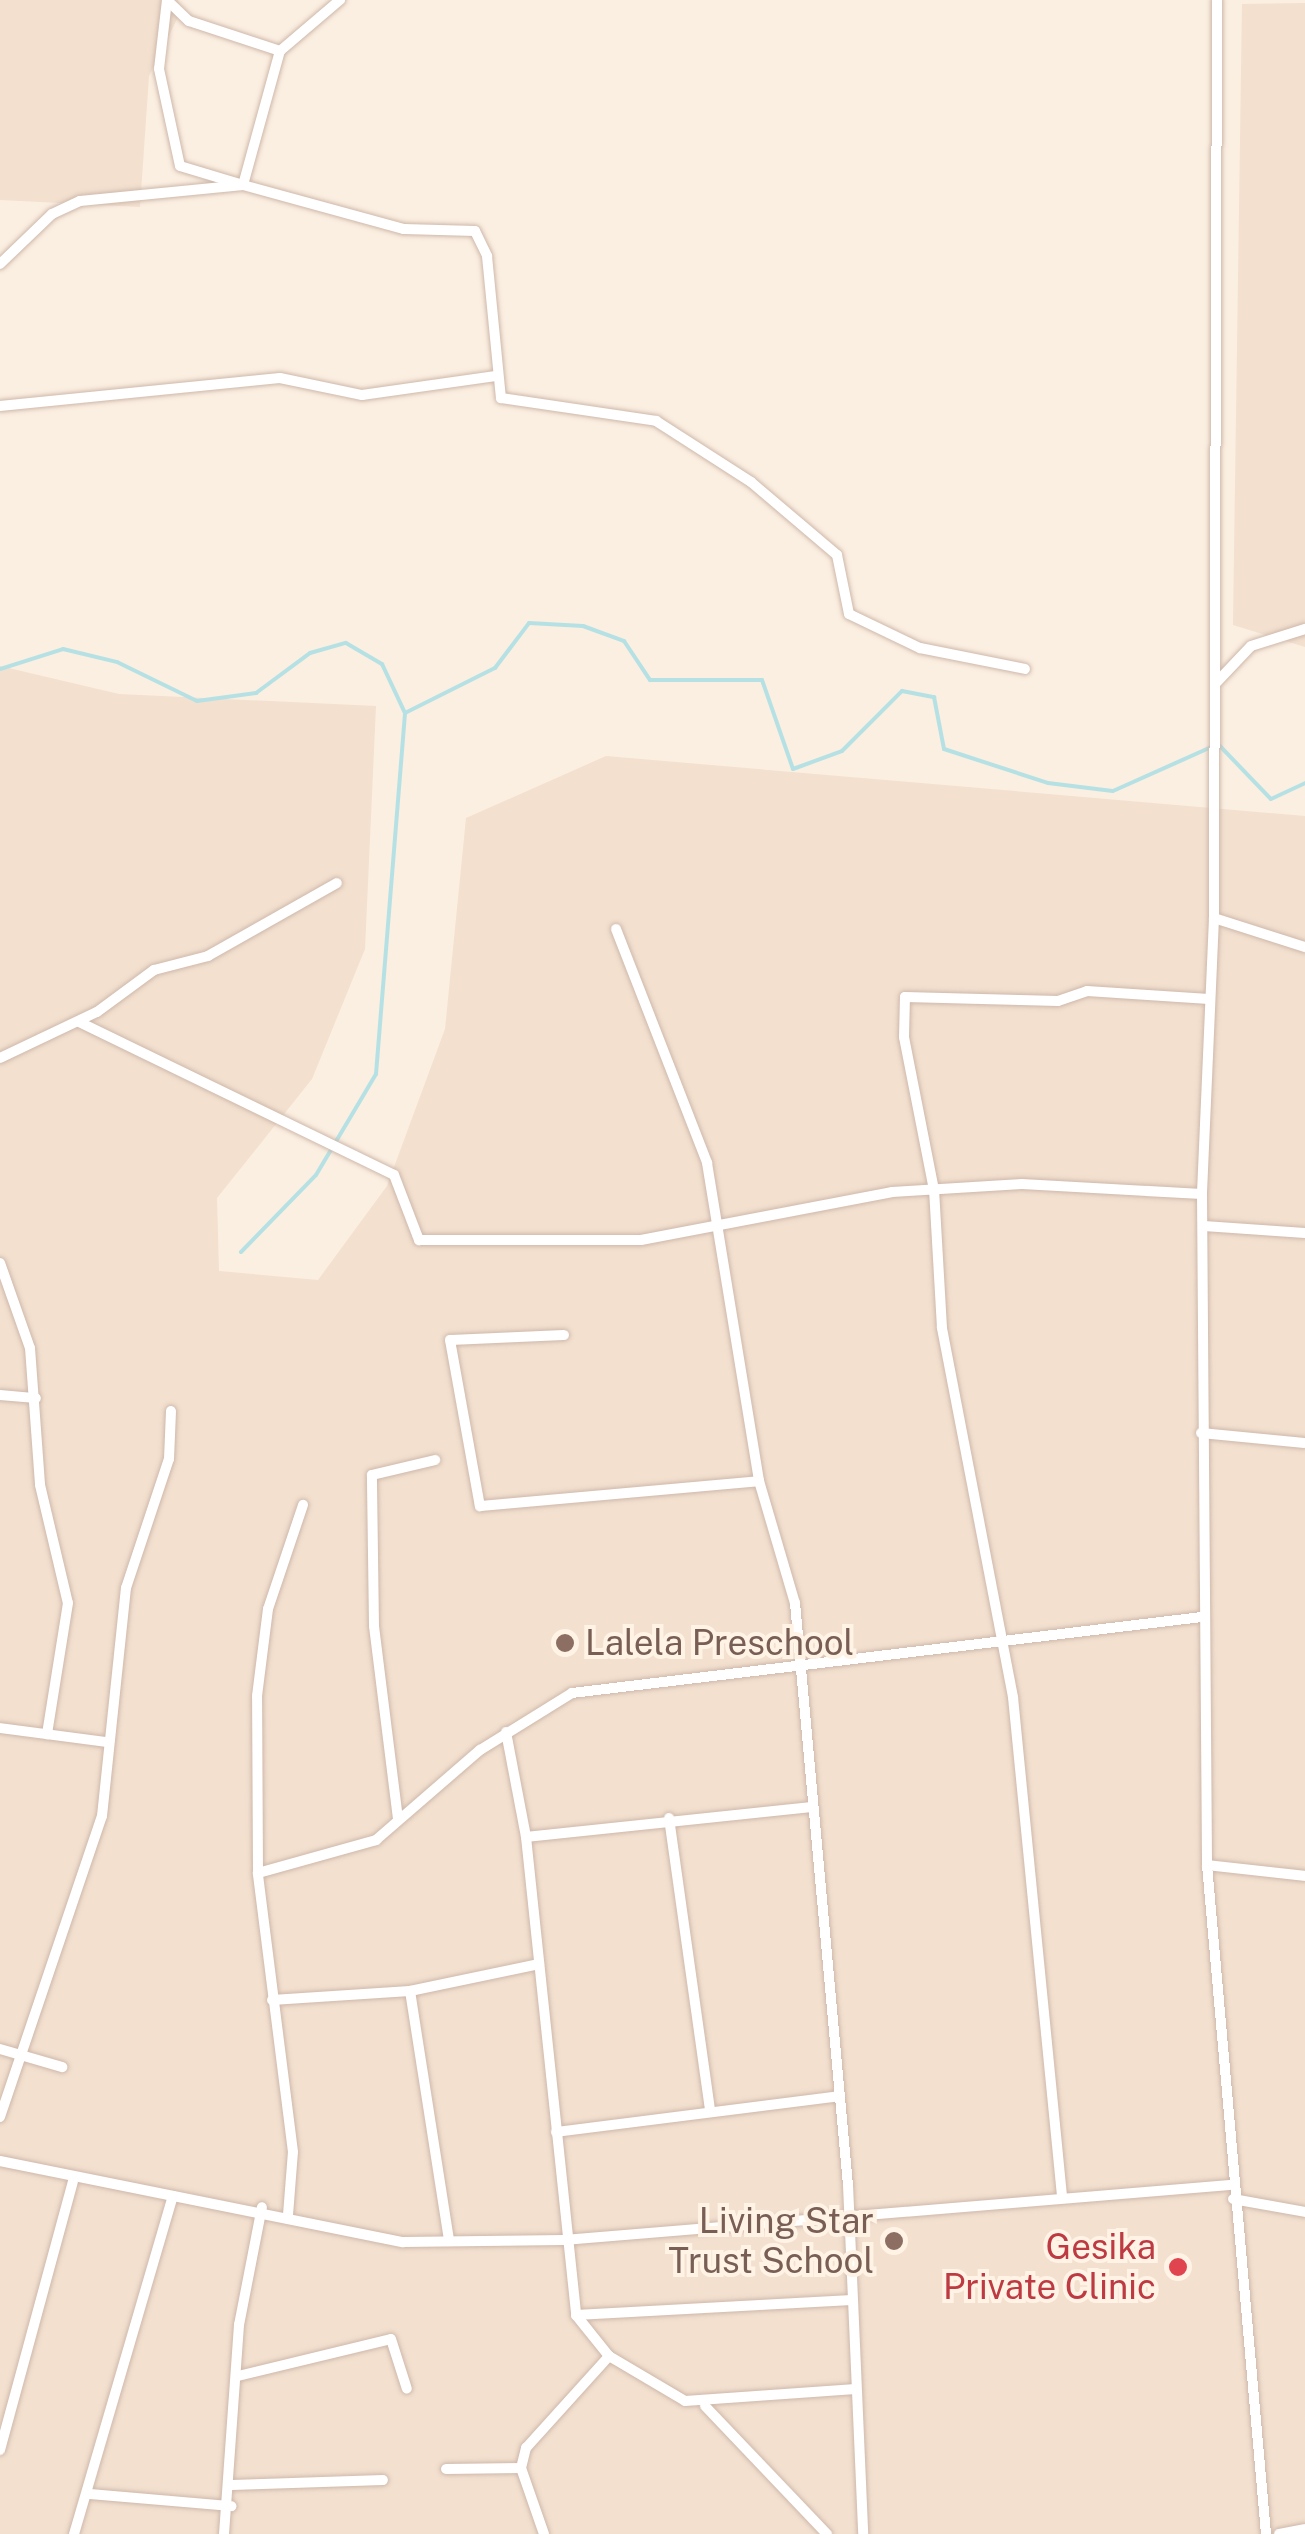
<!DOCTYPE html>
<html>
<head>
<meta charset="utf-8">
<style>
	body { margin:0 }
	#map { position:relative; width:1305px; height:2534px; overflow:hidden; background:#fbefe1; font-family:"Public Sans",sans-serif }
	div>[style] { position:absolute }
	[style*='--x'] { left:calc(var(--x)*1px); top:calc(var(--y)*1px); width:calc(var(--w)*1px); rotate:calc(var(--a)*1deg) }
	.residential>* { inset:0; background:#f3e0cf }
	.stream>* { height:4px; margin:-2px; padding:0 2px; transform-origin:2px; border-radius:2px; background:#b6e1e4 }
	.roads { filter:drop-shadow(0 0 2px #ceb8ab) drop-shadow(0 0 2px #ceb8ab) }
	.minor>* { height:10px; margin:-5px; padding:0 5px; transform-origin:5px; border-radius:5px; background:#fff }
	.dots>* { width:28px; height:28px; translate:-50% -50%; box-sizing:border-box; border:5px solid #fff3e6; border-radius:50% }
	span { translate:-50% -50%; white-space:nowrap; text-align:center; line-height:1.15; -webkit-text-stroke:8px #fff3e6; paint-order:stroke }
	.education-label { font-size:35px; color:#785e54 }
	.left { translate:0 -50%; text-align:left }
	.right { translate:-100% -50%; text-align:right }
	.health-label { font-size:35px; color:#be3a42 }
</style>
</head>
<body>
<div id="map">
	<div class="residential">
		<div style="clip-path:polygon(0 0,178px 0,181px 11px,149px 76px,140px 207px,0 200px)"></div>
		<div style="clip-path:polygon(1305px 3px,1305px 647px,1233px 625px,1242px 4px)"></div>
		<div style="clip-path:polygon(0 666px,119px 694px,376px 706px,365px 949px,312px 1079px,217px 1198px,219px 1271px,318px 1280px,387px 1186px,445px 1029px,466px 818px,606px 756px,1305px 816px,1305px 2534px,0 2534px)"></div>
	</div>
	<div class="stream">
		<div style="--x:0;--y:669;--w:66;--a:-17.6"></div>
		<div style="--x:63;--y:649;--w:56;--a:13.5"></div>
		<div style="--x:117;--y:662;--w:89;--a:26"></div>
		<div style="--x:197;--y:701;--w:60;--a:-7.7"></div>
		<div style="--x:256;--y:693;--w:67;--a:-36.5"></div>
		<div style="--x:310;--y:653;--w:37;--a:-16"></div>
		<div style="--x:346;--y:643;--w:42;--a:30.3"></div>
		<div style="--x:382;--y:664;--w:54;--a:64.9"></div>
		<div style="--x:405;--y:713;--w:101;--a:-26.6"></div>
		<div style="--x:495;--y:668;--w:56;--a:-52.9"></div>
		<div style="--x:529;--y:623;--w:54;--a:3.2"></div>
		<div style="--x:583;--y:626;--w:44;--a:20.1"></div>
		<div style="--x:624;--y:641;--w:47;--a:56.3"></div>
		<div style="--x:650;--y:680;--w:112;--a:0"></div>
		<div style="--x:762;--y:680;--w:94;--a:70.8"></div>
		<div style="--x:793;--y:769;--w:52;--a:-20.2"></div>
		<div style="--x:842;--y:751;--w:85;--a:-45"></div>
		<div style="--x:902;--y:691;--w:33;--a:11"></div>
		<div style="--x:934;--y:697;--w:53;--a:79.1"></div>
		<div style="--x:944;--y:749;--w:109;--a:18.1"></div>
		<div style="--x:1048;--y:783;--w:65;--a:7"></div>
		<div style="--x:1113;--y:791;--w:115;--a:-24.1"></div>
		<div style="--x:1218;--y:744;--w:76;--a:46.1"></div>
		<div style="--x:1271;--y:799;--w:38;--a:-25"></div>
		<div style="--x:241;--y:1252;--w:107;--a:-45.8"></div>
		<div style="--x:316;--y:1175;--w:117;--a:-59.3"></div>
		<div style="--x:376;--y:1074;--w:362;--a:-85.4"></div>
	</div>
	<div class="roads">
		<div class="minor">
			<div style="--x:167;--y:0;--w:69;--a:96.6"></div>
			<div style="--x:159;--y:69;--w:99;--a:77.8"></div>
			<div style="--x:180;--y:166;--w:66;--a:16.8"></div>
			<div style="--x:243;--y:185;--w:139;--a:-74.6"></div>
			<div style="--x:280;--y:51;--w:79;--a:-40.4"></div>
			<div style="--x:1217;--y:0;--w:918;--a:90.19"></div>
			<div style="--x:1214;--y:918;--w:276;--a:92.5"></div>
			<div style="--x:1202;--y:1194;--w:671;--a:89.57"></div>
			<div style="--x:1207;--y:1865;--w:672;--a:84.96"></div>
			<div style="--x:168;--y:1;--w:29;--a:44"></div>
			<div style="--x:189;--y:21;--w:96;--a:18.2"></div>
			<div style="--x:0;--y:264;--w:72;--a:-43.9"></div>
			<div style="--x:52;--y:214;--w:31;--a:-25"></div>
			<div style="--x:80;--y:201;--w:164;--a:-5.6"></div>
			<div style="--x:243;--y:185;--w:167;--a:15.3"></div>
			<div style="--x:404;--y:229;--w:71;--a:1.6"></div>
			<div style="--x:475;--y:231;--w:28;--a:64"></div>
			<div style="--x:487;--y:256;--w:143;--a:84.4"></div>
			<div style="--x:501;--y:398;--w:157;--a:8.4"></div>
			<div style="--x:656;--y:421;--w:113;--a:32.7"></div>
			<div style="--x:751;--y:482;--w:113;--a:40.3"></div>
			<div style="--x:837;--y:555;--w:60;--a:78.5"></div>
			<div style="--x:849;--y:614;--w:79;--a:25.6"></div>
			<div style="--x:920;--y:648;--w:107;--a:11.3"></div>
			<div style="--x:0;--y:406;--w:281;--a:-5.7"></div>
			<div style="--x:280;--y:378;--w:84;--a:11.7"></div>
			<div style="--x:362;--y:395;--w:135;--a:-8.1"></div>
			<div style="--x:1215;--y:684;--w:52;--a:-46.5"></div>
			<div style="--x:1251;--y:646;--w:57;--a:-17.5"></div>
			<div style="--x:1214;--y:918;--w:96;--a:17.7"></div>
			<div style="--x:616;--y:929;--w:251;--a:68.7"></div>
			<div style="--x:707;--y:1163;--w:322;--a:80.7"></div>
			<div style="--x:759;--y:1481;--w:127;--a:73.6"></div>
			<div style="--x:795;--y:1603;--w:584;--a:84.8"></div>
			<div style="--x:848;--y:2185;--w:349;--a:87.5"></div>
			<div style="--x:79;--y:1022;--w:350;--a:25.9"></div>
			<div style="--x:394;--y:1175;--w:70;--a:69"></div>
			<div style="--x:419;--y:1240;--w:222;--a:0"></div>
			<div style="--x:641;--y:1240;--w:256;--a:-10.8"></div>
			<div style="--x:892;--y:1192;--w:130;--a:-3.5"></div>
			<div style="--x:1022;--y:1184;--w:180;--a:3.2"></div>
			<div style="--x:0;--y:1058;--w:107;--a:-25.4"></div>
			<div style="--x:97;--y:1012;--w:71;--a:-36.4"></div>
			<div style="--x:154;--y:970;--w:56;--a:-14.5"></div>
			<div style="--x:208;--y:956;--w:148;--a:-29.5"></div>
			<div style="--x:1204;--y:1226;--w:101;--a:4"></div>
			<div style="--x:0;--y:1263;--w:90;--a:70.6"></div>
			<div style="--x:30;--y:1348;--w:137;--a:85.8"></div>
			<div style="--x:40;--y:1485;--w:121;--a:76.7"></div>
			<div style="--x:68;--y:1603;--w:133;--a:99.1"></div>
			<div style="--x:564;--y:1335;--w:114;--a:177.5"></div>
			<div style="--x:450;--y:1340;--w:169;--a:79.8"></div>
			<div style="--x:480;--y:1506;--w:280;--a:-5.1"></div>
			<div style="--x:0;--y:1395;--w:36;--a:5"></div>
			<div style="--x:1201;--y:1433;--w:104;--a:5.5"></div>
			<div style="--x:0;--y:1728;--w:107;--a:7.5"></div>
			<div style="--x:506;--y:1732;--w:107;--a:79.2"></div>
			<div style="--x:526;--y:1837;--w:481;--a:84"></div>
			<div style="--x:576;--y:2315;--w:276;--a:-3.1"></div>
			<div style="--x:669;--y:1818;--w:296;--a:82"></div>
			<div style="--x:398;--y:1819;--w:194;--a:-97.1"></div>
			<div style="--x:374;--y:1626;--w:151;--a:-90.8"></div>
			<div style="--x:372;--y:1475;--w:65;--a:-13.4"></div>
			<div style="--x:526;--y:1837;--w:287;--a:-6"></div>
			<div style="--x:1207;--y:1865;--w:99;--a:6.4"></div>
			<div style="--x:258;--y:1873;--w:123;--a:-15.6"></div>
			<div style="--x:376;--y:1840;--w:138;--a:-40.9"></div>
			<div style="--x:480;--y:1750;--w:108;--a:-31.8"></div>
			<div style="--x:572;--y:1693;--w:635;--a:-6.88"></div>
			<div style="--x:410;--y:1991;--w:253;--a:81.1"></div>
			<div style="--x:272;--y:2000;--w:138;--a:-3.7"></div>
			<div style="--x:410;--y:1991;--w:132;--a:-11.8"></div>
			<div style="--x:0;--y:2049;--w:65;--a:16.2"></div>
			<div style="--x:0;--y:2117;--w:318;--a:-71.3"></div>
			<div style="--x:102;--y:1816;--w:229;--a:-84"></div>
			<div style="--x:126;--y:1588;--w:136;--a:-71.6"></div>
			<div style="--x:169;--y:1459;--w:48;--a:-87.6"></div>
			<div style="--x:556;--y:2132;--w:286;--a:-7.2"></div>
			<div style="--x:0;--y:2161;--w:411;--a:11.4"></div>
			<div style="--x:403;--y:2242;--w:161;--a:-0.7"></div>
			<div style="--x:564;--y:2240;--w:668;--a:-4.72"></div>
			<div style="--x:1062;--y:2196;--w:501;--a:-95.61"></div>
			<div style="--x:1013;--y:1697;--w:376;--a:-100.9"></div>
			<div style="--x:942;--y:1328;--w:138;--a:-93.3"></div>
			<div style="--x:934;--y:1190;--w:156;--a:-101.1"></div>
			<div style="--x:904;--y:1037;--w:40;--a:-88.6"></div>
			<div style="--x:905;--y:997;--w:153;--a:1.5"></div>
			<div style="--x:1058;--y:1001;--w:31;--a:-19"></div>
			<div style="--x:1087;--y:991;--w:122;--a:3.8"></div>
			<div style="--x:1233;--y:2199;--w:73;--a:10.2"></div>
			<div style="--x:288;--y:2215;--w:63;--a:-85.5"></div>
			<div style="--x:293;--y:2152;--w:281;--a:-97.2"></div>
			<div style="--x:258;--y:1873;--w:177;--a:-90.3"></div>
			<div style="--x:257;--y:1696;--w:88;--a:-82.8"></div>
			<div style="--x:268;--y:1609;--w:110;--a:-71.4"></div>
			<div style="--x:576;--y:2315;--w:53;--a:51.2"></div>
			<div style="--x:609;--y:2356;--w:88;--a:30.6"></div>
			<div style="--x:685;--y:2401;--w:171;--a:-4"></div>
			<div style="--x:238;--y:2376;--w:157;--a:-13.6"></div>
			<div style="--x:391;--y:2339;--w:52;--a:72.3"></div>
			<div style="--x:705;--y:2406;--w:177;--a:46.4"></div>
			<div style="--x:0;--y:2450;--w:278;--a:-74.8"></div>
			<div style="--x:446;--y:2469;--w:75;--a:-0.8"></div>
			<div style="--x:232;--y:2485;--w:151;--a:-1.9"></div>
			<div style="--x:90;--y:2494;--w:142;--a:4.9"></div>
			<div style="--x:74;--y:2534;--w:352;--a:-73.7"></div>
			<div style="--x:224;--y:2534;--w:210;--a:-85.9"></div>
			<div style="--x:239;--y:2325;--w:120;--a:-79"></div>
			<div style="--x:544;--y:2534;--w:70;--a:-109.2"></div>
			<div style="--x:521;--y:2468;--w:21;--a:-76"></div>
			<div style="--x:526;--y:2448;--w:124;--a:-47.9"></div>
			<div style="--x:1279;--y:2534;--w:26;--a:-11"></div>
		</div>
	</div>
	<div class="dots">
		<div style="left:565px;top:1643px;background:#8d6e63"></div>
		<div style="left:894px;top:2241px;background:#8d6e63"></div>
		<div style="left:1178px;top:2267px;background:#e0444e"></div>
	</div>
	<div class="education-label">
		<span class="left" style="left:585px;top:1643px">Lalela Preschool</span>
		<span class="right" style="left:874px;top:2241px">Living Star<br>Trust School</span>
	</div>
	<div class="health-label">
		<span class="right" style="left:1156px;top:2267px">Gesika<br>Private Clinic</span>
	</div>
</div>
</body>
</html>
